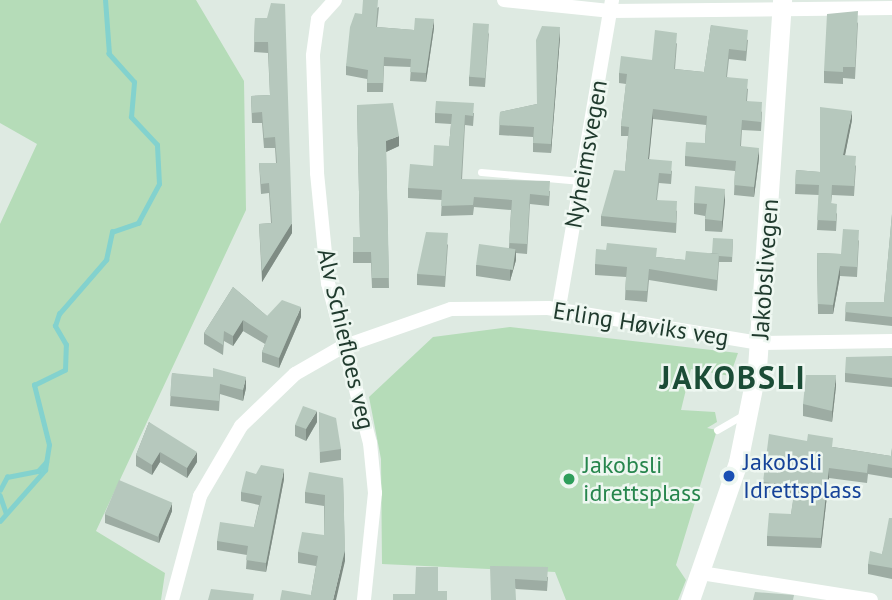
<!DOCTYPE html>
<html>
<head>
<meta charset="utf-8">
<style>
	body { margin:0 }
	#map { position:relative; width:892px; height:600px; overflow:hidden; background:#deeae2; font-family:"PT Sans",sans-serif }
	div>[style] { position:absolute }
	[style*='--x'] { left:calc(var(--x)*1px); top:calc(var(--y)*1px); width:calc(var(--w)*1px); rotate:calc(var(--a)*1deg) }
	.green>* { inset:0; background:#b5dcb8 }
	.stream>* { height:4.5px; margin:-2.25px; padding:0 2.25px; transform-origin:2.25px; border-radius:2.25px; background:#83d2ce }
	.service>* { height:7px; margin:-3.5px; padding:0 3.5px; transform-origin:3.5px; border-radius:3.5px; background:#fff }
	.minor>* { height:14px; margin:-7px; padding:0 7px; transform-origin:7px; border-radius:7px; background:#fff }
	.tertiary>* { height:19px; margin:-9.5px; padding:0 9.5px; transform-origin:9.5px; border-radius:9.5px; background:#fff }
	.wall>* { inset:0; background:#9daca3 }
	.shaded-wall>* { inset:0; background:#7f8c84 }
	.building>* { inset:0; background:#b6c8bd; transform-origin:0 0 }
	.dots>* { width:19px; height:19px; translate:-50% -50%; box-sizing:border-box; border:4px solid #eef7f1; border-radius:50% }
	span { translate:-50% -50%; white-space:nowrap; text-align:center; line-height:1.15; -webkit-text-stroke:5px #eef7f1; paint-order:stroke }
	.street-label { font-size:24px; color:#1f3a2d }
	.transit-label { font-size:24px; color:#164399 }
	.left { translate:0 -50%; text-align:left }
	.leisure-label { font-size:24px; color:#27864d }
	.district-label { font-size:32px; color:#1b4c36; font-weight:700; letter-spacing:2px }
</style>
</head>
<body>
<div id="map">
	<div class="green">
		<div style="clip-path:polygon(0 0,196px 0,244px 81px,246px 210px,96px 531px,165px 573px,161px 600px,0 600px,0 224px,37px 144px,0 123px)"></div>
		<div style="clip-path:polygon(510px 327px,738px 353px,730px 376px,691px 369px,681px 410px,715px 412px,717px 422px,707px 428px,717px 430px,676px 565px,686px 580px,678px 600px,566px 600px,555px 572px,382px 564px,381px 459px,369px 397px,433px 337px)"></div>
	</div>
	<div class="stream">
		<div style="--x:0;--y:490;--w:15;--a:-62"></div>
		<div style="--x:7;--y:477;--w:32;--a:-11"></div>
		<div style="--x:38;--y:471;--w:12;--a:-48"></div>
		<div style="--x:0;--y:495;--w:18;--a:71"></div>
		<div style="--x:0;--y:521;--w:68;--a:-48.6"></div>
		<div style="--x:45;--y:470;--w:25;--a:-81"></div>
		<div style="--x:49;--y:445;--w:62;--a:-104"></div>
		<div style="--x:34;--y:385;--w:34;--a:-26"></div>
		<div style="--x:65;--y:370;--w:25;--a:-88"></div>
		<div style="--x:66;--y:345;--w:22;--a:-120"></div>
		<div style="--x:55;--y:326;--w:13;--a:-72"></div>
		<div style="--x:59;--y:314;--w:72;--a:-49"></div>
		<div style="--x:106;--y:260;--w:29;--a:-78"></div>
		<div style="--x:112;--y:232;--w:28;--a:-19"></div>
		<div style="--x:138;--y:223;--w:44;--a:-61.7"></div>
		<div style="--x:159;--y:184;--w:39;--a:-93"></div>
		<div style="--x:157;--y:145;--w:38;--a:-133"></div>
		<div style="--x:131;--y:117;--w:35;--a:-85"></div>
		<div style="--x:134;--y:82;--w:38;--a:-132"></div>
		<div style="--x:109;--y:54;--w:54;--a:-94.2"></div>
	</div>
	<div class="service">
		<div style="--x:481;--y:172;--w:100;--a:5.1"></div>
		<div style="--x:717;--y:430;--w:32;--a:-30"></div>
	</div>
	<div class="minor">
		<div style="--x:335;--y:0;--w:25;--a:132"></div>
		<div style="--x:318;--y:19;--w:37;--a:98"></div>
		<div style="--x:313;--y:56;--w:117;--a:88"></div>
		<div style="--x:317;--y:173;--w:111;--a:84.3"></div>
		<div style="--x:328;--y:283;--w:165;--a:75.3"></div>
		<div style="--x:370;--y:443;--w:50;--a:84.3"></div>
		<div style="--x:375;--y:493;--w:108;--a:95.9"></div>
		<div style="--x:504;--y:0;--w:108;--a:5.9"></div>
		<div style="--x:611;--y:11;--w:281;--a:-0.6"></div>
		<div style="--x:559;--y:307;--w:312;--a:-80.2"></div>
		<div style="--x:701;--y:573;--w:172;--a:9"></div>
		<div style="--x:172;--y:600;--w:108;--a:-74.9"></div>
		<div style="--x:200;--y:496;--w:81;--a:-59.6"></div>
		<div style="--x:241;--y:426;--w:75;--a:-43.9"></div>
		<div style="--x:295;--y:374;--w:54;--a:-29.9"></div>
		<div style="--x:342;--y:347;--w:115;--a:-19.2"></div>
		<div style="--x:451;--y:309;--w:97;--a:-0.6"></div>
		<div style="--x:548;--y:308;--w:215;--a:9.4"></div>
		<div style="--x:760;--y:343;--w:132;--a:-0.9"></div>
	</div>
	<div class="tertiary">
		<div style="--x:690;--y:600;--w:146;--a:-70.8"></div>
		<div style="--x:738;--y:462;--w:96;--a:-78.6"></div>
		<div style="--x:757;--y:368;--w:369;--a:-86.1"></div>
	</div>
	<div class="wall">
		<div style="clip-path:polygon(379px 7px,377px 27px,414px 30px,434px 28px,426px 82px,410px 81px,411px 67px,384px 66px,383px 92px,367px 92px,367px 79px,346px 75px,346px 66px,362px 14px)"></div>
		<div style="clip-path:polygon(255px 18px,267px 18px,292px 233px,262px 282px,259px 224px,271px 223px,269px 193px,261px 194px,259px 163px,276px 163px,275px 148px,264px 148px,262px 123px,252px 123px,251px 96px,270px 95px,268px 53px,254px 52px)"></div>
		<div style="clip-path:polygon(858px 22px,855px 79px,843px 78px,843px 84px,824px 83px,824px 71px)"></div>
		<div style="clip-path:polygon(711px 25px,748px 40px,746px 61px,729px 59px,727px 77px,748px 89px,747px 101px,762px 112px,761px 131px,742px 130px,741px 146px,759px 158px,754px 197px,734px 195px,735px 171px,685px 166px,685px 156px,705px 143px,706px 125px,653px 119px,649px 159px,672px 171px,671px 184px,659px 183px,657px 200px,677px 211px,676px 233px,601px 226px,601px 216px,625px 171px,628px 136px,621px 136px,621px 126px,626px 84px,619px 83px,619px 73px,652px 60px,677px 43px,675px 69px,704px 72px)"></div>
		<div style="clip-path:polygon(489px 32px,485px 87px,469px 86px,469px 77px)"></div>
		<div style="clip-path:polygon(560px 37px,551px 153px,533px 152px,533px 137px,499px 135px,500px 112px,537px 104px)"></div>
		<div style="clip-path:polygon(357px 105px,399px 146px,386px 152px,389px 288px,372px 288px,371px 263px,353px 263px,353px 237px,360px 237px)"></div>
		<div style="clip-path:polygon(435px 113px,474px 113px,473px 126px,465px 125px,462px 180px,550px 191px,549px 206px,530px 204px,527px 254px,516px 253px,516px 260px,510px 281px,476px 276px,476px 265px,509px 248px,511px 210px,474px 207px,473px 215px,441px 216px,442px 200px,408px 198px,408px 188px,433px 166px,449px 146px,451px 124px,435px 123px)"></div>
		<div style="clip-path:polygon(852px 120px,845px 155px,856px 166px,854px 196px,832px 195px,831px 204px,837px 214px,836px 231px,817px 230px,819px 195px,795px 194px,796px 170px,820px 172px)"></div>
		<div style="clip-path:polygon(725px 200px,722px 232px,705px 231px,705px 216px,694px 214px,694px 203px)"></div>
		<div style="clip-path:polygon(892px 214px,892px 326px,845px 321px,846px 302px,884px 302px)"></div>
		<div style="clip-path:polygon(733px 239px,732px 262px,719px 262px,717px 291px,649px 280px,647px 302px,625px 300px,626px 277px,595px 275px,595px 264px,657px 257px,685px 260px,712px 253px)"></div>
		<div style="clip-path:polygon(859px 240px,857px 277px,840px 276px,833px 314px,818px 314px,817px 253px,841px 254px)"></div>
		<div style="clip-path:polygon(448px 244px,445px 287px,417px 285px,417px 274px)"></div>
		<div style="clip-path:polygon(233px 287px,267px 316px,301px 317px,279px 368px,262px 362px,262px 352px,265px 344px,243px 331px,233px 346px,224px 341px,223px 355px,204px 344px,204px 333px)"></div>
		<div style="clip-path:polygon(892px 356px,892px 387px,845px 382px,845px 373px)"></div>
		<div style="clip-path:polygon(172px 373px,246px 388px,243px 401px,220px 394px,219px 411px,170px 406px)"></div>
		<div style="clip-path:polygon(836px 386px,832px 422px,803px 416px,803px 404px)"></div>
		<div style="clip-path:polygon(319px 412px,341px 449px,341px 460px,320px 463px)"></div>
		<div style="clip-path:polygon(149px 422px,197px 462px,187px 478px,160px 462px,152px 475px,136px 466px,136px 455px)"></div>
		<div style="clip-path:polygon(317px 422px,306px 441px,295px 436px,295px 425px)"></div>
		<div style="clip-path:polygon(833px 447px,891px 456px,892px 448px,892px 478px,868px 474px,867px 483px,829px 478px,821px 548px,767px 546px,767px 536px,791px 514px,794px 496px,763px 492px,763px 482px)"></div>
		<div style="clip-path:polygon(343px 478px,345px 561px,311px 595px,316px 566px,298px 563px,298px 552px,324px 535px,324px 506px,305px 503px,305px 492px)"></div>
		<div style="clip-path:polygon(284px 479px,266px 572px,246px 569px,247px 555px,217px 550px,217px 541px,254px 527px,259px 505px,241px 501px,241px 492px)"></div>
		<div style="clip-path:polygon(172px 511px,159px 543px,105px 523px,105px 514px)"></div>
		<div style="clip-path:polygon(892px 518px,892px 579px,868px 574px,868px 564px,882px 554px)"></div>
		<div style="clip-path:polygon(490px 566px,548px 577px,547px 591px,516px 589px)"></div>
	</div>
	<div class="shaded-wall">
		<div style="clip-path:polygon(434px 19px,434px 28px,426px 82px,426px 73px)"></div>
		<div style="clip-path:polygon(560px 27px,560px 37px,551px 153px,551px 144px)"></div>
		<div style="clip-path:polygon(653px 109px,653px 119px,648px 169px,648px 159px)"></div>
		<div style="clip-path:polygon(852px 111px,852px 120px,843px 165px,843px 155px)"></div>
		<div style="clip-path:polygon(399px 136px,399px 146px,386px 152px,386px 141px)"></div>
		<div style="clip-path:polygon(759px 148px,759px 158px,754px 197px,754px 187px)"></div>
		<div style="clip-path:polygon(725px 189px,725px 200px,722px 232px,722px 221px)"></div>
		<div style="clip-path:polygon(292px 223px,292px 233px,262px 282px,262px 271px)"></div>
		<div style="clip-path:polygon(516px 249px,516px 260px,510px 281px,510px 270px)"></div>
		<div style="clip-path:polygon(840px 266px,840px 276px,833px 314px,833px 305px)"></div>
		<div style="clip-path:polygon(301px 307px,301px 317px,279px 368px,279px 358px)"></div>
		<div style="clip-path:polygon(243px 320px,243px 331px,233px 346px,233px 336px)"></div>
		<div style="clip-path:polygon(836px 375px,836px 386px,832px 422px,832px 411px)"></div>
		<div style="clip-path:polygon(246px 377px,246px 388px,243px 401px,243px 390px)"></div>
		<div style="clip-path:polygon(317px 411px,317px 422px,306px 441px,306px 429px)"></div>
		<div style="clip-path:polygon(160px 452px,160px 462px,152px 475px,152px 465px)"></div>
		<div style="clip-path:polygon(197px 452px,197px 462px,187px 478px,187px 468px)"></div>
		<div style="clip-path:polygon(829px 468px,829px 478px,821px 548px,821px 538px)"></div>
		<div style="clip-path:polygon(284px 469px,284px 479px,266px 572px,266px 563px)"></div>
		<div style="clip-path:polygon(172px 503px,172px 511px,159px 543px,159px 534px)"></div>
		<div style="clip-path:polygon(345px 550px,345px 561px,336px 600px,333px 600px)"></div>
	</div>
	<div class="building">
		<div style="clip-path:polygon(363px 0,378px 0,376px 27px,414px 30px,415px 18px,434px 19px,426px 73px,410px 72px,411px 59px,384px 57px,383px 83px,367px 83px,368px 70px,346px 66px,350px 27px,355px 13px,362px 14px)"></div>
		<div style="clip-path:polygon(271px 3px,285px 4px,292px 223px,262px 271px,259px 224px,272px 223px,269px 183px,261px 184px,259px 163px,277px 163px,275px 137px,264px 138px,262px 112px,252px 113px,251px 96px,270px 95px,268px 42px,254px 42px,255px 18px,267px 18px)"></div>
		<div style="clip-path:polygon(858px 11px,855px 67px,843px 67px,843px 72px,824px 71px,827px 14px)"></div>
		<div style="left:473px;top:23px;width:16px;height:54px;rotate:4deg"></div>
		<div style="clip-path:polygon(711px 25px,748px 30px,746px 51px,729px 49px,726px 77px,748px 79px,746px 101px,762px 102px,761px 122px,742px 120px,740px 146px,759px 148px,754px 187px,734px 185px,736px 161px,685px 156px,686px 142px,705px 143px,707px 116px,653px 109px,648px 159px,672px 161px,671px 174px,659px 173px,656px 200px,677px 201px,676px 223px,601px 216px,614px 170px,625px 171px,629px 127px,621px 126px,627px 74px,619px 73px,621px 56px,652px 60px,655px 30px,677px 33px,674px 69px,704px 72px)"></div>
		<div style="clip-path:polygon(542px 26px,560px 27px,551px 144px,533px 143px,534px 127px,499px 125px,500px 112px,537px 104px,536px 40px)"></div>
		<div style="clip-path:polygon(436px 101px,474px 103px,473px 116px,465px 115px,461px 179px,550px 181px,549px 196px,530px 194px,527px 244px,509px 243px,512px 200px,474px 197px,473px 205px,441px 206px,442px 190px,408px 188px,410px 164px,433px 166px,434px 145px,449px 146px,452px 114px,435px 113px)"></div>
		<div style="clip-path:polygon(393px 103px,399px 136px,386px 141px,389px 278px,372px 278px,371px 252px,353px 252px,353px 237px,360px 237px,357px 105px)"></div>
		<div style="clip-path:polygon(820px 107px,852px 111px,843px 155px,856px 156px,854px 186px,832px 185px,831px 203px,837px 204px,836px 221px,817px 220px,819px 185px,795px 184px,796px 170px,820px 172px)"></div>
		<div style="clip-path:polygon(695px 186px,725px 189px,722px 221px,705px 219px,707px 204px,694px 203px)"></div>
		<div style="clip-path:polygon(892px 214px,892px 317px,845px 312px,846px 302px,884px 302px)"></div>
		<div style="clip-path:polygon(843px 229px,859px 230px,857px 267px,840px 266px,833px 305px,818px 304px,817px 253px,841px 254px)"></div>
		<div style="clip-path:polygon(426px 232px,448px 233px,445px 276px,417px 274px)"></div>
		<div style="clip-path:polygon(713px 238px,733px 239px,732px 257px,719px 256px,719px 254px,712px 253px)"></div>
		<div style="clip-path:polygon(607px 243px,657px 248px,656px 257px,685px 260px,686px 251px,719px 254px,717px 280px,649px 269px,647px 291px,625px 290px,627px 267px,595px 264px,596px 249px,606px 250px)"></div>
		<div style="left:479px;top:244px;width:37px;height:21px;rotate:8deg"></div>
		<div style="clip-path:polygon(233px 287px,267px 316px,282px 300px,301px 307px,279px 358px,262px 352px,268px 336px,243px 320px,233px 336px,224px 331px,223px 345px,204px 333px)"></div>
		<div style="clip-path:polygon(892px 356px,892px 378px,845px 373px,846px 357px)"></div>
		<div style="clip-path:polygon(213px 368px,246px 377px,243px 390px,220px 384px,219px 401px,170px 396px,172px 373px,213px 377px)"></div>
		<div style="clip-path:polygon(806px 375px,836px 375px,832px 411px,803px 404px)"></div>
		<div style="clip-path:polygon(303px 406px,317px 411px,306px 429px,295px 425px)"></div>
		<div style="clip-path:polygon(319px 412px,336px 418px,341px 449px,320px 452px)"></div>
		<div style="clip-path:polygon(149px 422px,197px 452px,187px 468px,160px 452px,152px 465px,136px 455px)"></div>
		<div style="clip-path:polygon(769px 434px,807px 441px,808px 434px,833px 438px,832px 447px,891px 456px,892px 448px,892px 468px,868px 464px,867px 473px,829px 468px,821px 538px,767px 536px,769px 513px,791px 514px,795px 486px,763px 482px)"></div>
		<div style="clip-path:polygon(261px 465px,284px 469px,266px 563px,246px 560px,248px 546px,217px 541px,220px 522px,254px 527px,262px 496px,241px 492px,246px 471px,256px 474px)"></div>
		<div style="clip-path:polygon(309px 472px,343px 478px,345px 550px,333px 600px,280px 600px,282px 590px,311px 595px,318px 556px,298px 552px,302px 532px,324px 535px,325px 495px,305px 492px)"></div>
		<div style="left:119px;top:480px;width:58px;height:37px;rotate:23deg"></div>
		<div style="clip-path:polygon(889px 518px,892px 518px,892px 568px,868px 564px,870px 551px,882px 554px)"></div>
		<div style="clip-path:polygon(490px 566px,548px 567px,547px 581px,515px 579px,516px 600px,491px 600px)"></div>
		<div style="clip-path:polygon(416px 567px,438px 567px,438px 591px,447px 591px,447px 600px,393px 600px,393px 594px,415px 594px)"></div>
		<div style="clip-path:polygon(211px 589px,254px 594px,253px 600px,208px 600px)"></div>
		<div style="clip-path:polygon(755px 592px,794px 595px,793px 600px,753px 600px)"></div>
	</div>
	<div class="dots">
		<div style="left:729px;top:476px;background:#1a4fb4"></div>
		<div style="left:569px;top:479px;background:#2e9e5b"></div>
	</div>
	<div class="street-label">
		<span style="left:586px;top:154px;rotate:-80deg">Nyheimsvegen</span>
		<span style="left:765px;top:269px;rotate:-86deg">Jakobslivegen</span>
		<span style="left:641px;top:324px;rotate:9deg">Erling Høviks veg</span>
		<span style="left:346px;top:339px;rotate:77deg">Alv Schiefloes veg</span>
	</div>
	<div class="transit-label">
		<span class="left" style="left:743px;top:476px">Jakobsli<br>Idrettsplass</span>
	</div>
	<div class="leisure-label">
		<span class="left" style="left:583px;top:479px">Jakobsli<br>idrettsplass</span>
	</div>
	<div class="district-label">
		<span style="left:733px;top:377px">JAKOBSLI</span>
	</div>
</div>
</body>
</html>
